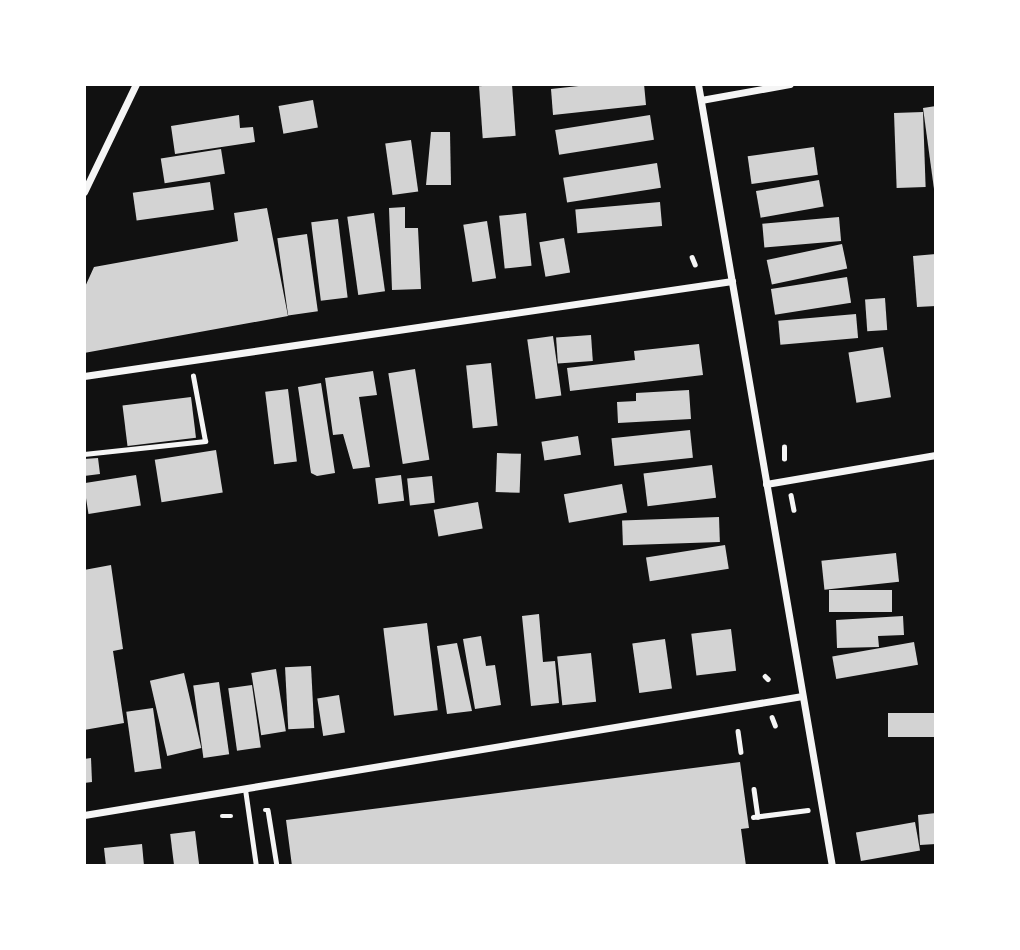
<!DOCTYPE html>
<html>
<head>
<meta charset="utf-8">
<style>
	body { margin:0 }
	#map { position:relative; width:1020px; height:950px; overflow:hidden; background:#111; font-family:"Titillium Web",sans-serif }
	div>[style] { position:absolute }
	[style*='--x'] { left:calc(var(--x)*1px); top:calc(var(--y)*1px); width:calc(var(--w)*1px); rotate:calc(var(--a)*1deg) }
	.building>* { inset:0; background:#d3d3d3; transform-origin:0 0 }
	.path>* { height:4.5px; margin:-2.25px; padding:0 2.25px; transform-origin:2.25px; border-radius:2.25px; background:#f5f5f5 }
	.service>* { height:5px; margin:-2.5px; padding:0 2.5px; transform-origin:2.5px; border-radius:2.5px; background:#f5f5f5 }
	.minor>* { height:7px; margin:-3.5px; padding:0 3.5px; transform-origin:3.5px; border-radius:3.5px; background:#f5f5f5 }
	span { translate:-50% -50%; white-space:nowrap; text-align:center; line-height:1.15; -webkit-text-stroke:7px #fff; paint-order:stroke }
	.frame { position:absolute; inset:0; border:86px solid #fff; pointer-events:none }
</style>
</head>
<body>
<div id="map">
	<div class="building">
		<div style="left:512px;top:84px;width:52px;height:33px;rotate:86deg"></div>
		<div style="clip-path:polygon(597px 84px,644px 84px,646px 105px,553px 115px,551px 89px)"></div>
		<div style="left:313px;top:100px;width:28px;height:35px;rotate:80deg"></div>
		<div style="clip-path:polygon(936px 106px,936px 189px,934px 189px,923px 108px)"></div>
		<div style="left:923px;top:112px;width:75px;height:29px;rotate:88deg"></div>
		<div style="clip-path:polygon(239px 115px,240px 128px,253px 127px,255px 142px,175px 154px,171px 126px)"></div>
		<div style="left:650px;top:115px;width:25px;height:96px;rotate:81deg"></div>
		<div style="clip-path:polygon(431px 132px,450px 132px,451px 185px,426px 185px)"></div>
		<div style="left:411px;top:140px;width:52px;height:26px;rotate:82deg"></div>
		<div style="left:814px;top:147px;width:28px;height:67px;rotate:82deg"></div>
		<div style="left:221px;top:149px;width:25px;height:61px;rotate:81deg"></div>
		<div style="left:657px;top:163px;width:25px;height:95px;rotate:81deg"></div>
		<div style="left:819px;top:180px;width:27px;height:64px;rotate:80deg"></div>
		<div style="left:210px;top:182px;width:28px;height:78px;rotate:82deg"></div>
		<div style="left:660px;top:202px;width:24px;height:85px;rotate:85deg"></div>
		<div style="clip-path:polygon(405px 207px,405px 228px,418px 228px,421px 289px,392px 290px,389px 208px)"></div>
		<div style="clip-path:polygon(267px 208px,288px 316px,84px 353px,84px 289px,94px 267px,238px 241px,234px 213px)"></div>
		<div style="left:374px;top:213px;width:79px;height:27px;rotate:82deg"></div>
		<div style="left:526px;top:213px;width:53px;height:27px;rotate:84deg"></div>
		<div style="left:839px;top:217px;width:24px;height:77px;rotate:85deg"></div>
		<div style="left:338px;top:219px;width:79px;height:27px;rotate:83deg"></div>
		<div style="left:487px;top:221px;width:58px;height:24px;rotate:81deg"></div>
		<div style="left:307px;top:234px;width:78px;height:30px;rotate:82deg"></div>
		<div style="left:564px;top:238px;width:35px;height:25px;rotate:80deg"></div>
		<div style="left:842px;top:244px;width:25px;height:77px;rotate:78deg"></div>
		<div style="clip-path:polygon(936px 254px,936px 306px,917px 307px,913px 256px)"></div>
		<div style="left:847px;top:277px;width:26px;height:77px;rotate:81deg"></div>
		<div style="left:885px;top:298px;width:32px;height:20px;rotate:86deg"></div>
		<div style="left:856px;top:314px;width:24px;height:78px;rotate:85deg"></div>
		<div style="left:591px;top:335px;width:26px;height:35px;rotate:86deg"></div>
		<div style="left:553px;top:336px;width:60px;height:26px;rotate:82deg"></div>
		<div style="clip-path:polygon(699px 344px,703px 375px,570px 391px,567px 368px,635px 360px,634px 351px)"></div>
		<div style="left:883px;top:347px;width:51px;height:35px;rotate:81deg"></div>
		<div style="left:491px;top:363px;width:63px;height:25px;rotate:84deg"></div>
		<div style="left:415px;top:369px;width:92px;height:27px;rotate:81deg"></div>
		<div style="clip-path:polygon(373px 371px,377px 395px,359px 397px,370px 467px,353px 469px,343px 434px,333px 435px,325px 378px)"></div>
		<div style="clip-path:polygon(321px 383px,335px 473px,317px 476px,311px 473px,298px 387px)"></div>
		<div style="left:288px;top:389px;width:73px;height:23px;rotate:83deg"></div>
		<div style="clip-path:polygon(689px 390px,691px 419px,618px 423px,617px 402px,636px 401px,636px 393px)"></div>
		<div style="left:191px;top:397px;width:41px;height:69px;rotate:83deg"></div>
		<div style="left:690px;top:430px;width:28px;height:79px;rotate:84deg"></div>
		<div style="left:578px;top:436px;width:19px;height:37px;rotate:81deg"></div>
		<div style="left:216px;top:450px;width:43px;height:62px;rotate:81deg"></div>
		<div style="left:497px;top:453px;width:24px;height:39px;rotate:2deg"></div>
		<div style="clip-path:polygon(98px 458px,100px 474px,84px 476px,84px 459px)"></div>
		<div style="left:712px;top:465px;width:33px;height:69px;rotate:83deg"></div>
		<div style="left:136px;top:475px;width:31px;height:53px;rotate:81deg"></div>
		<div style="left:401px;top:475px;width:26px;height:26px;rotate:83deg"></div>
		<div style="left:432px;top:476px;width:27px;height:25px;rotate:84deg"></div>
		<div style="left:622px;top:484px;width:29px;height:59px;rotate:80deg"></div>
		<div style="left:478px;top:502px;width:27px;height:45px;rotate:80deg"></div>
		<div style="left:719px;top:517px;width:25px;height:97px;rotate:88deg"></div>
		<div style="left:725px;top:545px;width:24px;height:80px;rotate:81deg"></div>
		<div style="left:896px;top:553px;width:29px;height:75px;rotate:84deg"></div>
		<div style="clip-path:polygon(111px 565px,123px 649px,113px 651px,124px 723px,84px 730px,84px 570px)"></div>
		<div style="left:892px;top:590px;width:22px;height:63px;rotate:90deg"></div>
		<div style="clip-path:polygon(539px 614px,543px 662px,555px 661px,559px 703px,531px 706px,522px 616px)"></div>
		<div style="clip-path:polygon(903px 616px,904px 635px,878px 636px,879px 647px,837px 648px,836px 620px)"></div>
		<div style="left:427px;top:623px;width:88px;height:44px;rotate:83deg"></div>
		<div style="left:731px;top:629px;width:42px;height:40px;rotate:83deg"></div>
		<div style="clip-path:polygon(481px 636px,486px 666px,495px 665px,501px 705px,475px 709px,463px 639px)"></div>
		<div style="left:665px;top:639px;width:50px;height:33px;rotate:82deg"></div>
		<div style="left:914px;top:642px;width:23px;height:83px;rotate:80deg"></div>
		<div style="clip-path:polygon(457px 643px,472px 711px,447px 714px,437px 646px)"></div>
		<div style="left:591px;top:653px;width:49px;height:34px;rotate:84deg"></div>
		<div style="left:311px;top:666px;width:62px;height:26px;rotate:87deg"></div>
		<div style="left:276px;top:669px;width:63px;height:25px;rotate:81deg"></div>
		<div style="left:184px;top:673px;width:77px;height:35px;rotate:77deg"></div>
		<div style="left:219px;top:682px;width:73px;height:26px;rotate:82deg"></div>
		<div style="left:252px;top:685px;width:63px;height:24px;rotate:82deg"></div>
		<div style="left:339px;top:695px;width:38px;height:22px;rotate:81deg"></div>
		<div style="left:153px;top:708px;width:61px;height:27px;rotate:82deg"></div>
		<div style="left:936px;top:713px;width:24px;height:48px;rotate:90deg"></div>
		<div style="clip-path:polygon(91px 758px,92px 782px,84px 783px,84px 759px)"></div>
		<div style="clip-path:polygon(740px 762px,749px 828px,741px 829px,746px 866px,292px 866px,286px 820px)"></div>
		<div style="clip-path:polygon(936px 813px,936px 844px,920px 845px,918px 815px)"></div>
		<div style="left:915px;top:822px;width:29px;height:60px;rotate:80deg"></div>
		<div style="left:195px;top:831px;width:35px;height:25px;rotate:83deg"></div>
		<div style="clip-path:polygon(142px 844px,144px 866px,106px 866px,104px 848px)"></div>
	</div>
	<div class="path">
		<div style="--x:692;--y:257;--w:8;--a:67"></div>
		<div style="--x:84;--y:454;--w:122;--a:-6.1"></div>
		<div style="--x:205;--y:441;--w:66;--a:-100.5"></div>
		<div style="--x:784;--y:459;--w:12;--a:-90"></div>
		<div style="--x:791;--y:495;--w:15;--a:79"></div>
		<div style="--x:765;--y:676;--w:4;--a:45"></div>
		<div style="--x:772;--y:717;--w:9;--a:69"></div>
		<div style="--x:738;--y:731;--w:21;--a:82"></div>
		<div style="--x:754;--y:789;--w:28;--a:82"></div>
		<div style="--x:265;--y:810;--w:3;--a:0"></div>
		<div style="--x:268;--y:810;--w:57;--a:80.9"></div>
		<div style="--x:222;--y:816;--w:9;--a:0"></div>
		<div style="--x:753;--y:817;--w:55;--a:-7.3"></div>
	</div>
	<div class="service">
		<div style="--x:245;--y:789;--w:78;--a:81.9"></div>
	</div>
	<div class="minor">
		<div style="--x:698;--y:84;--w:793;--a:80.28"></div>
		<div style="--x:701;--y:100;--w:90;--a:-10.2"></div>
		<div style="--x:84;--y:192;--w:120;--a:-64.3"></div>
		<div style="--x:84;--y:376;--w:655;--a:-8.34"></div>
		<div style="--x:766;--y:484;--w:172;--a:-9.7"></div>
		<div style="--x:84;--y:815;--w:728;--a:-9.41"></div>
	</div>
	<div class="frame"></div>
</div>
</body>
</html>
